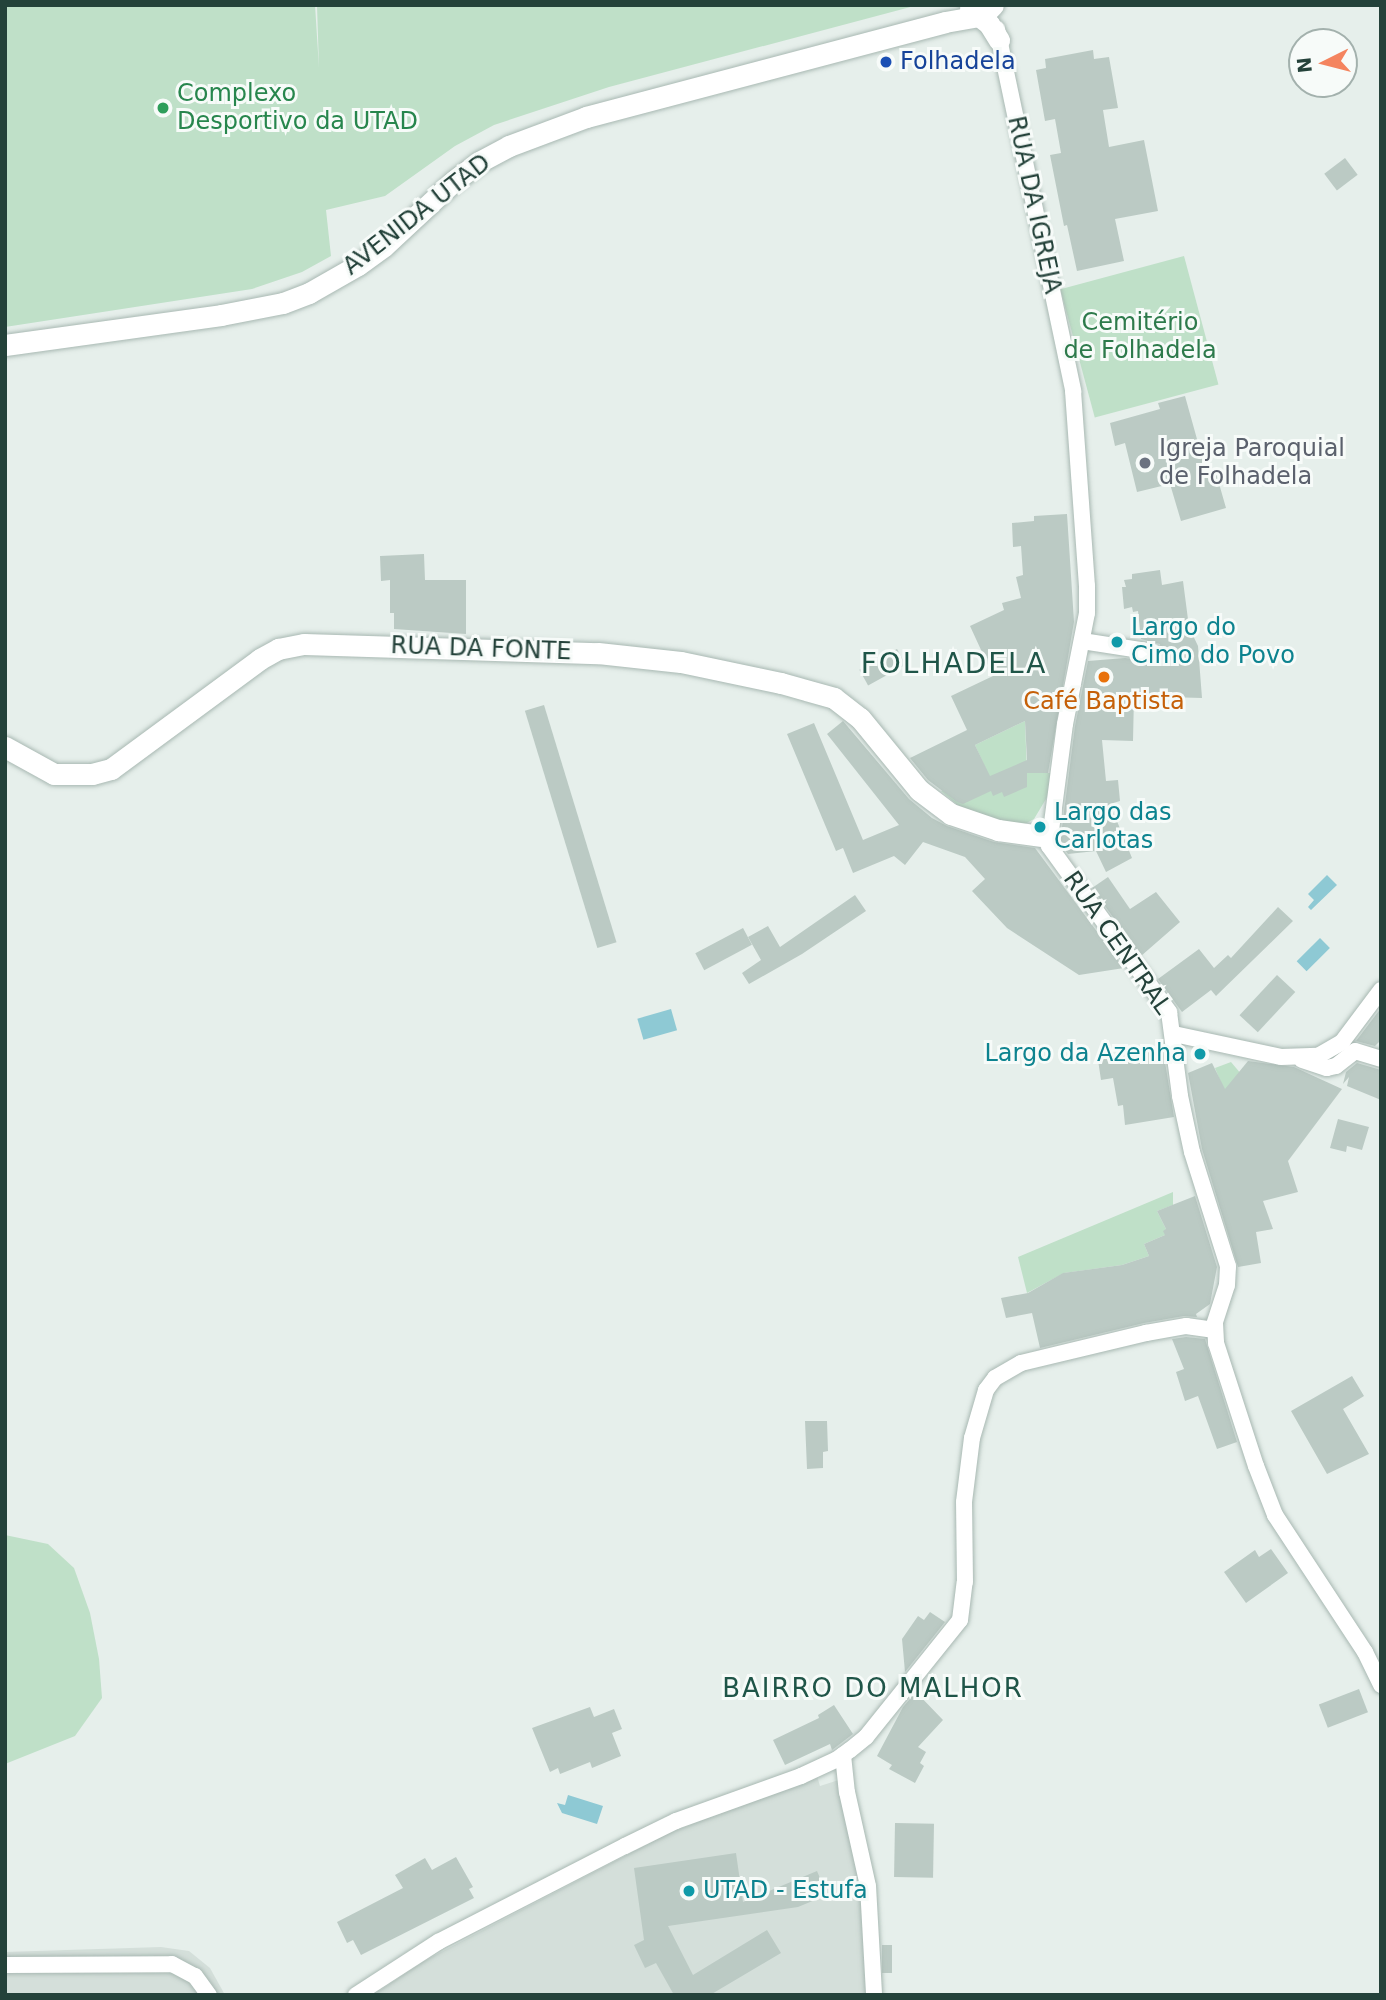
<!DOCTYPE html>
<html>
<head>
<meta charset="utf-8">
<style>
	body { margin:0 }
	#map { position:relative; width:1386px; height:2000px; overflow:hidden; background:#e6efeb; font-family:"DejaVu Sans",sans-serif }
	div>[style] { position:absolute }
	[style*='--x'] { left:calc(var(--x)*1px); top:calc(var(--y)*1px); width:calc(var(--w)*1px); rotate:calc(var(--a)*1deg) }
	.built>* { inset:0; background:#d4dfda }
	.green>* { inset:0; background:#bfe0c8; transform-origin:0 0 }
	.water>* { inset:0; background:#8ec9d4; transform-origin:0 0 }
	.building>* { inset:0; background:#bbcac4; transform-origin:0 0 }
	.roads { filter:drop-shadow(0 0 2px #a8b8b2) drop-shadow(0 0 2px #a8b8b2) }
	.minor>* { height:16px; margin:-8px; padding:0 8px; transform-origin:8px; border-radius:8px; background:#fff }
	.tertiary>* { height:21px; margin:-10.5px; padding:0 10.5px; transform-origin:10.5px; border-radius:10.5px; background:#fff }
	.dots>* { width:19px; height:19px; translate:-50% -50%; box-sizing:border-box; border:4px solid #f7fbf9; border-radius:50% }
	span { translate:-50% -50%; white-space:nowrap; text-align:center; line-height:1.15; -webkit-text-stroke:6px #f7fbf9; paint-order:stroke }
	.transit-label { font-size:24px; color:#164399 }
	.left { translate:0 -50%; text-align:left }
	.leisure-label { font-size:24px; color:#27864d }
	.street-label { font-size:24px; color:#24423a }
	.park-label { font-size:24px; color:#2d7a4b }
	.worship-label { font-size:24px; color:#5b616d }
	.culture-label { font-size:24px; color:#0d838f }
	.right { translate:-100% -50%; text-align:right }
	.food-label { font-size:24px; color:#c56008 }
	.neighbourhood-label { font-size:26px; color:#1f5548; letter-spacing:2px }
	.quarter-label { font-size:28px; color:#1f5548; letter-spacing:2px }
	.frame { position:absolute; inset:0; border:7px solid #24423a; pointer-events:none }
	.north { position:absolute; left:1288px; top:28px; width:70px; height:70px; box-sizing:border-box; background:#f7fbf9; border:2px solid #a3b1ad; border-radius:50%; rotate:264deg; font-size:19px; font-weight:700; line-height:28px; text-align:center; color:#24423a }
	.north::after { content:''; display:block; margin:auto; width:24px; height:32px; background:#f4845f; clip-path:polygon(50% 0,100% 100%,50% 72%,0 100%) }
</style>
</head>
<body>
<div id="map">
	<div class="built">
		<div style="clip-path:polygon(817px 1776px,820px 1786px,842px 1779px,865px 1897px,870px 1995px,373px 1995px,424px 1961px,669px 1833px)"></div>
		<div style="clip-path:polygon(161px 1947px,189px 1951px,210px 1968px,225px 1995px,5px 1995px,5px 1952px)"></div>
	</div>
	<div class="green">
		<div style="clip-path:polygon(5px 5px,315px 5px,319px 68px,317px 5px,918px 5px,609px 87px,494px 125px,455px 146px,385px 196px,326px 210px,331px 256px,302px 272px,252px 289px,5px 327px)"></div>
		<div style="left:1184px;top:256px;width:133px;height:128px;rotate:75deg"></div>
		<div style="clip-path:polygon(1025px 721px,1027px 773px,1053px 773px,1049px 794px,1034px 819px,1025px 824px,1005px 825px,959px 806px,941px 791px,986px 769px,975px 745px)"></div>
		<div style="clip-path:polygon(1231px 1062px,1252px 1087px,1230px 1105px,1215px 1068px)"></div>
		<div style="clip-path:polygon(1173px 1192px,1173px 1205px,1157px 1211px,1166px 1229px,1165px 1235px,1144px 1244px,1149px 1256px,1122px 1265px,1064px 1273px,1027px 1293px,1018px 1257px)"></div>
		<div style="clip-path:polygon(5px 1535px,48px 1544px,74px 1568px,90px 1613px,99px 1659px,102px 1698px,75px 1736px,5px 1764px)"></div>
	</div>
	<div class="water">
		<div style="clip-path:polygon(1327px 875px,1337px 885px,1311px 910px,1308px 907px,1314px 900px,1308px 894px)"></div>
		<div style="left:1320px;top:938px;width:14px;height:33px;rotate:45deg"></div>
		<div style="left:671px;top:1009px;width:22px;height:35px;rotate:74deg"></div>
		<div style="clip-path:polygon(568px 1795px,603px 1806px,597px 1824px,562px 1813px,557px 1803px,565px 1805px)"></div>
	</div>
	<div class="building">
		<div style="clip-path:polygon(1093px 50px,1094px 59px,1109px 57px,1118px 108px,1103px 110px,1109px 147px,1144px 140px,1158px 211px,1115px 219px,1124px 261px,1077px 271px,1067px 225px,1064px 226px,1050px 155px,1061px 153px,1055px 119px,1045px 121px,1036px 70px,1046px 68px,1045px 59px)"></div>
		<div style="left:1345px;top:158px;width:21px;height:26px;rotate:53deg"></div>
		<div style="clip-path:polygon(1185px 396px,1207px 475px,1216px 473px,1226px 508px,1181px 521px,1170px 484px,1137px 492px,1125px 443px,1115px 446px,1110px 423px,1160px 409px,1158px 403px)"></div>
		<div style="clip-path:polygon(evenodd,1067px 514px,1074px 622px,1048px 773px,1027px 773px,1027px 787px,1004px 797px,1002px 792px,993px 796px,991px 791px,963px 804px,957px 802px,928px 780px,910px 758px,967px 730px,951px 696px,993px 676px,970px 626px,1004px 610px,1002px 603px,1021px 598px,1016px 577px,1023px 575px,1021px 546px,1013px 547px,1012px 523px,1034px 521px,1034px 516px,1067px 514px,1025px 721px,1027px 760px,990px 776px,975px 745px,1025px 721px)"></div>
		<div style="clip-path:polygon(424px 554px,425px 580px,466px 580px,466px 634px,394px 629px,394px 613px,390px 613px,390px 580px,381px 581px,380px 556px)"></div>
		<div style="clip-path:polygon(1160px 570px,1162px 585px,1183px 581px,1189px 627px,1198px 646px,1202px 698px,1134px 696px,1133px 741px,1102px 740px,1106px 781px,1118px 780px,1120px 801px,1110px 804px,1132px 858px,1106px 872px,1096px 851px,1068px 854px,1060px 843px,1075px 726px,1088px 661px,1125px 658px,1152px 662px,1162px 658px,1160px 644px,1141px 639px,1138px 611px,1133px 612px,1132px 607px,1124px 609px,1122px 587px,1126px 587px,1124px 580px,1132px 579px,1132px 574px)"></div>
		<div style="left:897px;top:649px;width:18px;height:43px;rotate:61deg"></div>
		<div style="left:544px;top:705px;width:248px;height:20px;rotate:73deg"></div>
		<div style="clip-path:polygon(843px 721px,909px 799px,932px 818px,947px 826px,994px 842px,1035px 848px,1124px 968px,1079px 975px,1007px 928px,972px 891px,985px 879px,965px 857px,923px 842px,905px 865px,894px 856px,853px 873px,843px 848px,836px 851px,787px 734px,814px 723px,863px 840px,899px 825px,827px 734px)"></div>
		<div style="clip-path:polygon(1108px 877px,1130px 909px,1156px 892px,1180px 922px,1141px 956px,1092px 888px)"></div>
		<div style="clip-path:polygon(855px 895px,866px 911px,802px 954px,749px 984px,742px 973px,761px 960px,748px 937px,768px 926px,780px 947px)"></div>
		<div style="clip-path:polygon(1278px 907px,1293px 921px,1216px 996px,1211px 990px,1182px 1012px,1158px 979px,1199px 949px,1214px 968px,1228px 955px,1231px 958px)"></div>
		<div style="left:743px;top:928px;width:19px;height:54px;rotate:62deg"></div>
		<div style="left:1277px;top:975px;width:25px;height:55px;rotate:43deg"></div>
		<div style="clip-path:polygon(1381px 1008px,1381px 1040px,1375px 1046px,1356px 1041px)"></div>
		<div style="clip-path:polygon(1163px 1050px,1174px 1117px,1125px 1125px,1123px 1105px,1118px 1106px,1113px 1078px,1101px 1080px,1098px 1060px)"></div>
		<div style="clip-path:polygon(1248px 1061px,1294px 1067px,1342px 1089px,1288px 1161px,1298px 1192px,1263px 1201px,1273px 1229px,1256px 1232px,1261px 1263px,1238px 1267px,1202px 1149px,1188px 1073px,1212px 1063px,1225px 1089px)"></div>
		<div style="clip-path:polygon(1357px 1063px,1381px 1070px,1381px 1100px,1347px 1086px,1349px 1077px,1343px 1084px,1346px 1072px)"></div>
		<div style="clip-path:polygon(1338px 1119px,1369px 1127px,1362px 1150px,1347px 1146px,1346px 1152px,1330px 1148px)"></div>
		<div style="clip-path:polygon(1195px 1196px,1217px 1267px,1210px 1304px,1196px 1314px,1197px 1317px,1184px 1316px,1144px 1323px,1040px 1348px,1032px 1313px,1006px 1318px,1001px 1298px,1028px 1293px,1063px 1273px,1122px 1265px,1149px 1256px,1144px 1244px,1165px 1235px,1163px 1231px,1166px 1229px,1157px 1211px)"></div>
		<div style="clip-path:polygon(1186px 1337px,1205px 1339px,1237px 1442px,1217px 1449px,1198px 1396px,1185px 1401px,1176px 1372px,1184px 1369px,1172px 1339px)"></div>
		<div style="clip-path:polygon(1352px 1376px,1364px 1396px,1343px 1409px,1369px 1454px,1327px 1474px,1291px 1411px)"></div>
		<div style="clip-path:polygon(805px 1421px,827px 1421px,828px 1451px,823px 1452px,823px 1468px,807px 1469px)"></div>
		<div style="clip-path:polygon(1271px 1549px,1288px 1573px,1246px 1603px,1224px 1572px,1255px 1550px,1259px 1557px)"></div>
		<div style="clip-path:polygon(930px 1612px,945px 1622px,905px 1672px,902px 1639px,918px 1616px,924px 1620px)"></div>
		<div style="left:1359px;top:1689px;width:25px;height:43px;rotate:69deg"></div>
		<div style="clip-path:polygon(916px 1692px,943px 1720px,918px 1747px,926px 1752px,920px 1763px,924px 1766px,915px 1783px,889px 1769px,892px 1765px,877px 1756px,903px 1707px)"></div>
		<div style="clip-path:polygon(834px 1705px,853px 1734px,832px 1750px,830px 1744px,785px 1765px,773px 1740px,819px 1718px,818px 1715px)"></div>
		<div style="clip-path:polygon(590px 1707px,594px 1717px,614px 1709px,622px 1729px,612px 1733px,621px 1756px,592px 1768px,590px 1762px,560px 1774px,558px 1768px,550px 1772px,532px 1728px)"></div>
		<div style="left:895px;top:1823px;width:39px;height:54px;rotate:1deg"></div>
		<div style="clip-path:polygon(736px 1853px,743px 1902px,817px 1871px,827px 1895px,798px 1907px,668px 1926px,693px 1975px,767px 1930px,781px 1953px,710px 1995px,674px 1995px,656px 1963px,645px 1968px,634px 1945px,644px 1940px,634px 1868px)"></div>
		<div style="clip-path:polygon(456px 1857px,473px 1887px,469px 1889px,474px 1898px,361px 1955px,353px 1940px,347px 1943px,337px 1922px,403px 1888px,395px 1875px,425px 1858px,432px 1870px)"></div>
		<div style="left:882px;top:1945px;width:10px;height:28px"></div>
	</div>
	<div class="roads">
		<div class="minor">
			<div style="--x:997;--y:29;--w:370;--a:78.1"></div>
			<div style="--x:1073;--y:391;--w:196;--a:85.9"></div>
			<div style="--x:1087;--y:586;--w:27;--a:90"></div>
			<div style="--x:1087;--y:613;--w:113;--a:101.2"></div>
			<div style="--x:1065;--y:724;--w:123;--a:97.5"></div>
			<div style="--x:1049;--y:846;--w:205;--a:54.1"></div>
			<div style="--x:1169;--y:1012;--w:85;--a:82.5"></div>
			<div style="--x:1180;--y:1096;--w:57;--a:77.9"></div>
			<div style="--x:1192;--y:1152;--w:120;--a:72.5"></div>
			<div style="--x:1228;--y:1266;--w:19;--a:93"></div>
			<div style="--x:1227;--y:1285;--w:40;--a:108"></div>
			<div style="--x:1215;--y:1323;--w:20;--a:87"></div>
			<div style="--x:1216;--y:1343;--w:129;--a:72"></div>
			<div style="--x:1256;--y:1466;--w:53;--a:68.8"></div>
			<div style="--x:1275;--y:1515;--w:164;--a:56.7"></div>
			<div style="--x:1365;--y:1652;--w:37;--a:64"></div>
			<div style="--x:1082;--y:641;--w:72;--a:8.8"></div>
			<div style="--x:1174;--y:1034;--w:109;--a:12.1"></div>
			<div style="--x:1281;--y:1057;--w:37;--a:-2"></div>
			<div style="--x:1318;--y:1056;--w:28;--a:-30"></div>
			<div style="--x:1342;--y:1042;--w:65;--a:-53.1"></div>
			<div style="--x:1302;--y:1060;--w:26;--a:18"></div>
			<div style="--x:1327;--y:1068;--w:9;--a:-13"></div>
			<div style="--x:1336;--y:1066;--w:24;--a:-38"></div>
			<div style="--x:1355;--y:1051;--w:27;--a:17"></div>
			<div style="--x:843;--y:1755;--w:37;--a:84"></div>
			<div style="--x:847;--y:1792;--w:96;--a:77.4"></div>
			<div style="--x:868;--y:1886;--w:109;--a:86.8"></div>
			<div style="--x:5;--y:1965;--w:167;--a:-0.3"></div>
			<div style="--x:172;--y:1964;--w:26;--a:28"></div>
			<div style="--x:195;--y:1976;--w:24;--a:54"></div>
			<div style="--x:356;--y:1995;--w:98;--a:-32.9"></div>
			<div style="--x:438;--y:1942;--w:210;--a:-27.2"></div>
			<div style="--x:625;--y:1846;--w:57;--a:-26.1"></div>
			<div style="--x:676;--y:1821;--w:133;--a:-19.8"></div>
			<div style="--x:801;--y:1776;--w:38;--a:-25"></div>
			<div style="--x:836;--y:1760;--w:17;--a:-36"></div>
			<div style="--x:850;--y:1750;--w:21;--a:-39"></div>
			<div style="--x:866;--y:1737;--w:150;--a:-51.2"></div>
			<div style="--x:960;--y:1620;--w:38;--a:-83"></div>
			<div style="--x:965;--y:1582;--w:80;--a:-90.7"></div>
			<div style="--x:964;--y:1502;--w:64;--a:-82.9"></div>
			<div style="--x:972;--y:1438;--w:50;--a:-73.7"></div>
			<div style="--x:986;--y:1390;--w:15;--a:-53"></div>
			<div style="--x:995;--y:1378;--w:30;--a:-30"></div>
			<div style="--x:1021;--y:1363;--w:129;--a:-13.5"></div>
			<div style="--x:1146;--y:1333;--w:41;--a:-9.9"></div>
			<div style="--x:1186;--y:1326;--w:29;--a:8"></div>
		</div>
		<div class="tertiary">
			<div style="--x:970;--y:9;--w:24;--a:38"></div>
			<div style="--x:989;--y:24;--w:19;--a:58"></div>
			<div style="--x:5;--y:345;--w:218;--a:-7.9"></div>
			<div style="--x:221;--y:315;--w:63;--a:-11"></div>
			<div style="--x:283;--y:303;--w:28;--a:-21"></div>
			<div style="--x:309;--y:293;--w:56;--a:-29.7"></div>
			<div style="--x:358;--y:265;--w:32;--a:-36"></div>
			<div style="--x:384;--y:246;--w:96;--a:-42.9"></div>
			<div style="--x:454;--y:181;--w:31;--a:-37"></div>
			<div style="--x:479;--y:162;--w:34;--a:-28"></div>
			<div style="--x:509;--y:146;--w:82;--a:-20.6"></div>
			<div style="--x:586;--y:117;--w:371;--a:-14.8"></div>
			<div style="--x:945;--y:22;--w:39;--a:-10"></div>
			<div style="--x:983;--y:15;--w:14;--a:-45"></div>
			<div style="--x:5;--y:747;--w:56;--a:28.9"></div>
			<div style="--x:54;--y:774;--w:38;--a:0"></div>
			<div style="--x:92;--y:774;--w:20;--a:-15"></div>
			<div style="--x:111;--y:769;--w:185;--a:-36.4"></div>
			<div style="--x:260;--y:659;--w:21;--a:-29"></div>
			<div style="--x:278;--y:649;--w:26;--a:-11"></div>
			<div style="--x:304;--y:644;--w:294;--a:1.8"></div>
			<div style="--x:598;--y:653;--w:83;--a:6.2"></div>
			<div style="--x:681;--y:662;--w:102;--a:11.9"></div>
			<div style="--x:781;--y:683;--w:55;--a:15.8"></div>
			<div style="--x:834;--y:698;--w:33;--a:38"></div>
			<div style="--x:860;--y:718;--w:93;--a:50.7"></div>
			<div style="--x:919;--y:790;--w:40;--a:37"></div>
			<div style="--x:951;--y:814;--w:50;--a:18.8"></div>
			<div style="--x:998;--y:830;--w:50;--a:8"></div>
		</div>
	</div>
	<div class="dots">
		<div style="left:886px;top:62px;background:#1a4fb4"></div>
		<div style="left:163px;top:108px;background:#2e9e5b"></div>
		<div style="left:1145px;top:463px;background:#6b7280"></div>
		<div style="left:1117px;top:642px;background:#0f9aa8"></div>
		<div style="left:1104px;top:677px;background:#e8710a"></div>
		<div style="left:1040px;top:827px;background:#0f9aa8"></div>
		<div style="left:1200px;top:1054px;background:#0f9aa8"></div>
		<div style="left:689px;top:1891px;background:#0f9aa8"></div>
	</div>
	<div class="transit-label">
		<span class="left" style="left:900px;top:62px">Folhadela</span>
	</div>
	<div class="leisure-label">
		<span class="left" style="left:177px;top:108px">Complexo<br>Desportivo da UTAD</span>
	</div>
	<div class="street-label">
		<span style="left:1034px;top:205px;rotate:78deg">RUA DA IGREJA</span>
		<span style="left:417px;top:215px;rotate:-38deg">AVENIDA UTAD</span>
		<span style="left:481px;top:649px;rotate:2deg">RUA DA FONTE</span>
		<span style="left:1117px;top:943px;rotate:55deg">RUA CENTRAL</span>
	</div>
	<div class="park-label">
		<span style="left:1140px;top:337px">Cemitério<br>de Folhadela</span>
	</div>
	<div class="worship-label">
		<span class="left" style="left:1159px;top:463px">Igreja Paroquial<br>de Folhadela</span>
	</div>
	<div class="culture-label">
		<span class="left" style="left:1131px;top:642px">Largo do<br>Cimo do Povo</span>
		<span class="left" style="left:1054px;top:827px">Largo das<br>Carlotas</span>
		<span class="right" style="left:1186px;top:1054px">Largo da Azenha</span>
		<span class="left" style="left:703px;top:1891px">UTAD - Estufa</span>
	</div>
	<div class="food-label">
		<span style="left:1104px;top:702px">Café Baptista</span>
	</div>
	<div class="neighbourhood-label">
		<span style="left:873px;top:1689px">BAIRRO DO MALHOR</span>
	</div>
	<div class="quarter-label">
		<span style="left:954px;top:664px">FOLHADELA</span>
	</div>
	<div class="frame"></div>
	<div class="north">N</div>
</div>
</body>
</html>
